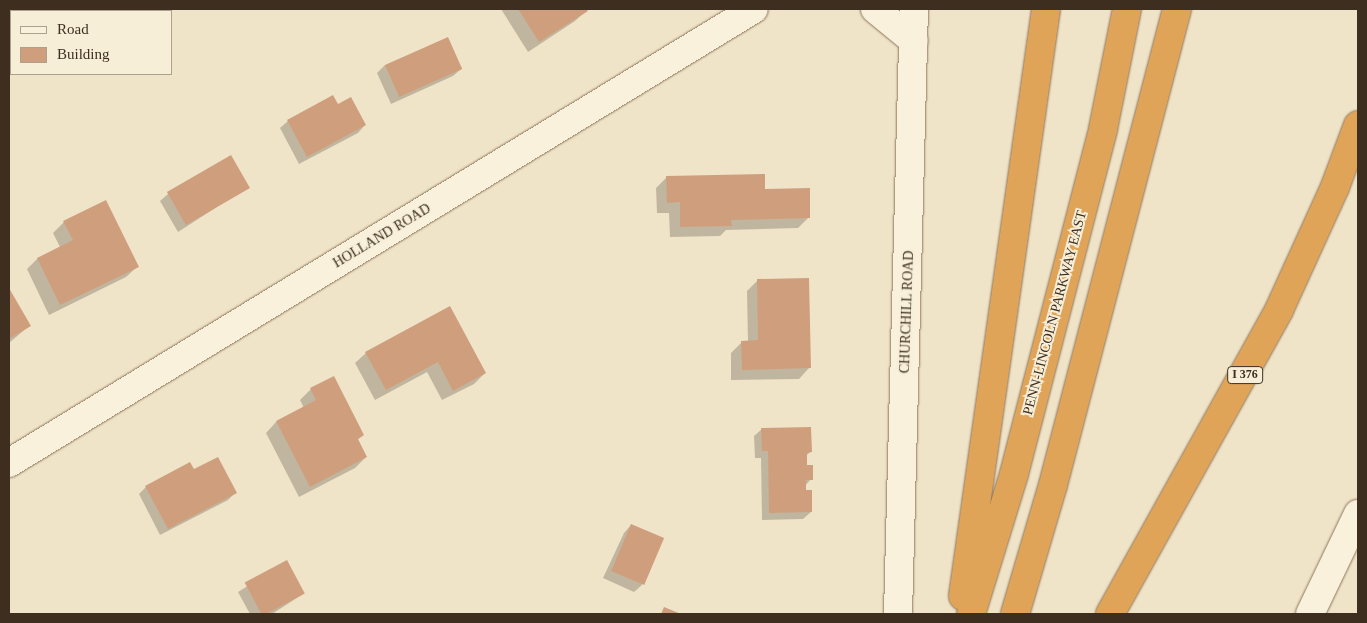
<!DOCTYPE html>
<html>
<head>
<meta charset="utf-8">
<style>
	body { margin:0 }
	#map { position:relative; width:1367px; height:623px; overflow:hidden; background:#f0e4c8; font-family:Georgia,serif }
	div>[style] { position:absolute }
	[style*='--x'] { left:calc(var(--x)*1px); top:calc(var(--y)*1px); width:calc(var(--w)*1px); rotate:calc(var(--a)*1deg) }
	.shadow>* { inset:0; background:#0003 }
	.building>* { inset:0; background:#cf9f7d; transform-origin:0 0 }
	.roads { filter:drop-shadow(0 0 1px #8d765c) drop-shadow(0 0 1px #8d765c) }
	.street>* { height:28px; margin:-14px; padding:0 14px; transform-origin:14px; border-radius:14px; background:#faf1dc }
	.secondary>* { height:28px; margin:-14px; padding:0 14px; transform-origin:14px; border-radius:14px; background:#faf1dc }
	.highway>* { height:28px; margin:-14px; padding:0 14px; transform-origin:14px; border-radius:14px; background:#e0a458 }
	span { translate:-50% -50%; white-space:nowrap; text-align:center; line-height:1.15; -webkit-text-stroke:4px #f7eed8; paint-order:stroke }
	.shield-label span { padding:1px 4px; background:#f7eed8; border:1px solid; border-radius:4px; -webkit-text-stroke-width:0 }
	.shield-label { font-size:12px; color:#3d2e20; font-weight:700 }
	.street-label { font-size:14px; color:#3d2e20 }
	.frame { position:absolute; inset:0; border:10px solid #3d2e20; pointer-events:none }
	.legend { position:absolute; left:10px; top:10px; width:162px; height:65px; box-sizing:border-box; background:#f7eed8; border:1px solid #ada18e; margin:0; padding:6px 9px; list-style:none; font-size:15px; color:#3d2e20 }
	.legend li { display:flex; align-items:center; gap:10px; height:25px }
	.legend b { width:25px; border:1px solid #ada18e }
</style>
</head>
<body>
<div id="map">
	<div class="shadow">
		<div style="clip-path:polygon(501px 9px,585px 9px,586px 11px,575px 21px,528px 52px)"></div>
		<div style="clip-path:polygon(385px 65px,461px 69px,453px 76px,391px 104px,377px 73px)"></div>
		<div style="clip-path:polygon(337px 106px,365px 125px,358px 133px,299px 164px,280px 128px,288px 121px)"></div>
		<div style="clip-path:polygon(667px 177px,764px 191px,809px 217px,798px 228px,726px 230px,720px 236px,670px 237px,669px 213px,657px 213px,656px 188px)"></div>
		<div style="clip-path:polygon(248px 187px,178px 232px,160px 201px,168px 194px)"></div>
		<div style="clip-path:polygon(64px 222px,137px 267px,126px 277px,49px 315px,27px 269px,37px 259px,60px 247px,53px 233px)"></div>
		<div style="clip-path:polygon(758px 280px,809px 368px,799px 379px,731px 380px,731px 353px,742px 342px,748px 342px,747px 291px)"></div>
		<div style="clip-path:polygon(9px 291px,29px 326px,9px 343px)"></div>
		<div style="clip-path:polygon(450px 308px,485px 373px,474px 384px,442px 400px,427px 372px,375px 400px,355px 363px,366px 353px)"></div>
		<div style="clip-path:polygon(311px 389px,363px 435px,357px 440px,366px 457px,355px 468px,299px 497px,266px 433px,276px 422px,304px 408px,300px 400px)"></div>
		<div style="clip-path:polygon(762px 429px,810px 452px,806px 456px,806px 466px,811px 479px,805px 486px,811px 512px,803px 519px,762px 520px,761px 458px,755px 458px,754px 436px)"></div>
		<div style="clip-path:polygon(194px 471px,235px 493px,228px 500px,160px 535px,139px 494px,146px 487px)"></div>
		<div style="clip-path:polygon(631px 525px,642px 585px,634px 592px,603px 578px,624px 533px)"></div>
		<div style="clip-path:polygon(286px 562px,303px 594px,272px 614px,250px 614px,238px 592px)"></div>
	</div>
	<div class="building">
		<div style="clip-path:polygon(518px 9px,586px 9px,588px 11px,539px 42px)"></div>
		<div style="left:448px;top:37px;width:35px;height:69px;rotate:66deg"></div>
		<div style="clip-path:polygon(333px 95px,338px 104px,351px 97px,366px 125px,307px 157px,287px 120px)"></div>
		<div style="left:231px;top:155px;width:38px;height:74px;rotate:60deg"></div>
		<div style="clip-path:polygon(765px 174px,765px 189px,810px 188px,810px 218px,731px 220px,732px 226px,680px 227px,680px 202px,667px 203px,666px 176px)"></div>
		<div style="clip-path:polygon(106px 200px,139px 267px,60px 305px,37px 258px,73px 240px,63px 221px)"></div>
		<div style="clip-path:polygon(809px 278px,811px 368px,742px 370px,741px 341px,758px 340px,757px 279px)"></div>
		<div style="clip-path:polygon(9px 288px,31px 326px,9px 339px)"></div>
		<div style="clip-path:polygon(450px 306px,486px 373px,453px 391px,438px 362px,386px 390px,365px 352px)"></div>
		<div style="clip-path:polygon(334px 376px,364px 435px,358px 439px,367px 457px,310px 487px,276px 421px,316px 400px,310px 388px)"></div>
		<div style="clip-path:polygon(811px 427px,812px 452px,807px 453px,807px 465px,813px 465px,813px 480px,806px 480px,806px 490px,812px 490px,812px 512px,769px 513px,768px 451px,762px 451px,761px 428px)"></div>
		<div style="clip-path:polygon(218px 457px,237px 493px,168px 529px,145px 486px,190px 462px,194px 469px)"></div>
		<div style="left:631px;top:524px;width:36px;height:51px;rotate:23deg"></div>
		<div style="left:287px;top:560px;width:38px;height:48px;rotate:62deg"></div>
		<div style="clip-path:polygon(664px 607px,681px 614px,661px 614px)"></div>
	</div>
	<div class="roads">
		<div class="street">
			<div style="--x:875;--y:9;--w:50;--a:39.4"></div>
			<div style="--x:9;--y:463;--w:872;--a:-31.36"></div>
			<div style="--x:1310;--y:614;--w:111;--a:-64.4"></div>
		</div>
		<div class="secondary">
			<div style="--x:898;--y:614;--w:605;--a:-88.49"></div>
		</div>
		<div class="highway">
			<div style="--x:963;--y:596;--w:593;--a:-81.95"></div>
			<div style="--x:971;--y:614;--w:146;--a:-72.9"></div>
			<div style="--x:1014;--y:474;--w:356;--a:-75.5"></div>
			<div style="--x:1103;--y:129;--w:122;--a:-78.7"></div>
			<div style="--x:1015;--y:614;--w:134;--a:-73.6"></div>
			<div style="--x:1053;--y:485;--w:492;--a:-75.4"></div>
			<div style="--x:1110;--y:614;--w:348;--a:-60.9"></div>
			<div style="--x:1279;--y:310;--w:135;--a:-65.5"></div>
			<div style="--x:1335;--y:187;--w:66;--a:-69.6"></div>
		</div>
	</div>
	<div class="shield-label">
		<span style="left:1245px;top:375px">I 376</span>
	</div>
	<div class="street-label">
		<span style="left:382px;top:236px;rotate:-31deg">HOLLAND ROAD</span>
		<span style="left:907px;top:312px;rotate:-88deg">CHURCHILL ROAD</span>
		<span style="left:1055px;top:313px;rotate:-75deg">PENN-LINCOLN PARKWAY EAST</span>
	</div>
	<div class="frame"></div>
	<ul class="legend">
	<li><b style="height:6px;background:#faf1dc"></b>Road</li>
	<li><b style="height:14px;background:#cf9f7d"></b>Building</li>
	</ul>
</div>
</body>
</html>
